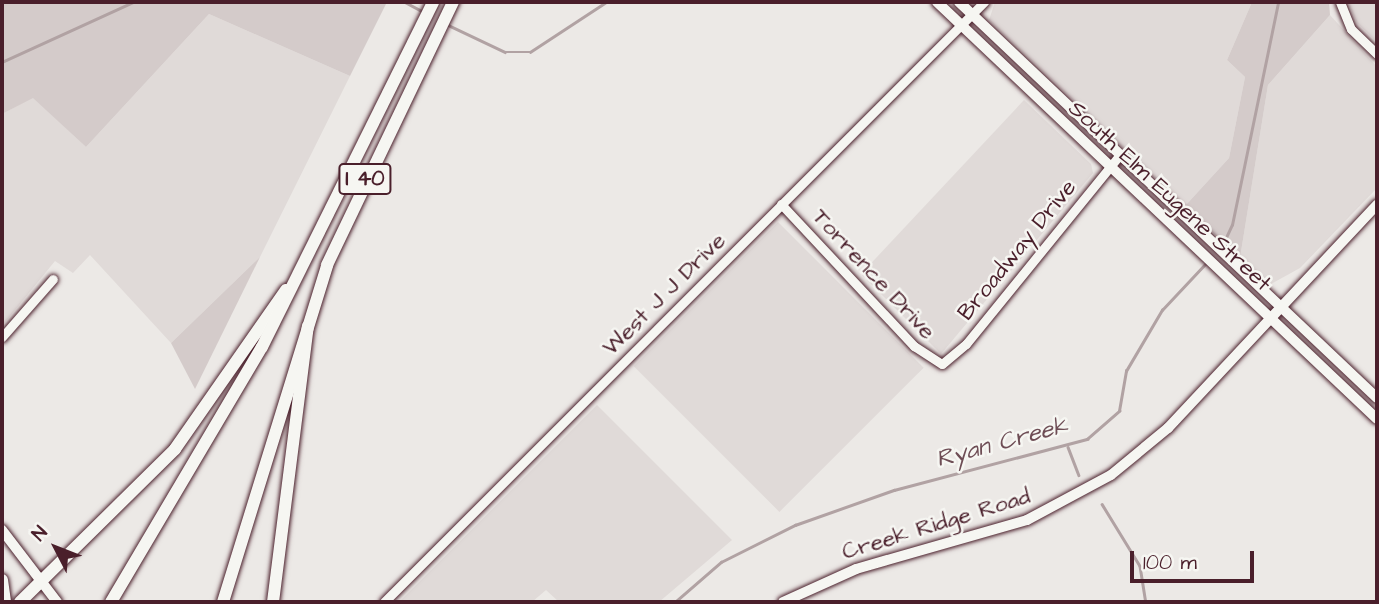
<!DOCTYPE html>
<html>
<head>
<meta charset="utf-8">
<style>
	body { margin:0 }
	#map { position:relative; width:1379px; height:604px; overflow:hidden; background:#ece9e6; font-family:"Architects Daughter",sans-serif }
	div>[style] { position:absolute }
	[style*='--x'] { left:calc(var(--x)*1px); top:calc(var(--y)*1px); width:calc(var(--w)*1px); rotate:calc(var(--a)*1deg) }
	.built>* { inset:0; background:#e0dad8; transform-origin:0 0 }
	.green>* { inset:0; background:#d4cbca }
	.stream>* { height:2.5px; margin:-1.25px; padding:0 1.25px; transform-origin:1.25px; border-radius:1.25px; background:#b1a2a3 }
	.roads { filter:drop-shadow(0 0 2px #4a1f2b) drop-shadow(0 0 2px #4a1f2b) }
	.minor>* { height:9px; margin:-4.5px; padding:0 4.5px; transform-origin:4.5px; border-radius:4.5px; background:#f6f6f2 }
	.major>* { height:10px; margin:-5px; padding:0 5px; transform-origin:5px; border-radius:5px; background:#f6f6f2 }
	.highway>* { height:12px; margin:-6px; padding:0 6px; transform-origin:6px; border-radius:6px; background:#f6f6f2 }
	span { translate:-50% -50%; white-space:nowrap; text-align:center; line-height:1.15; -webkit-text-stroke:5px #f6f6f2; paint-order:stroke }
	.shield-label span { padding:2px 5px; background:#f6f6f2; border:2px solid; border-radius:5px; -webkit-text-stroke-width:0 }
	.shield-label { font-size:21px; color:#4a1f2b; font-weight:700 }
	.street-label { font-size:23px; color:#4a1f2b }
	.water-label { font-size:24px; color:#6e4d55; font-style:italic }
	.frame { position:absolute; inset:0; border:4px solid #4a1f2b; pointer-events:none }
	.north { position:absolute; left:21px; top:513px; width:70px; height:70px; -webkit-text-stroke:5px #f6f6f2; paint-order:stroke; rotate:312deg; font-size:19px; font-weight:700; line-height:28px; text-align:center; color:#4a1f2b }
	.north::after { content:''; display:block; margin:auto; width:24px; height:32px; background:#4a1f2b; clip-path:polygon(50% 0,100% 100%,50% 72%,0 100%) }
	.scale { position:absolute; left:1130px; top:551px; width:124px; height:32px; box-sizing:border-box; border:4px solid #4a1f2b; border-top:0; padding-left:9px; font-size:21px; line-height:24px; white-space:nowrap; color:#4a1f2b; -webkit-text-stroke:5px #f6f6f2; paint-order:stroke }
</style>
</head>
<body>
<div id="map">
	<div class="built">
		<div style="clip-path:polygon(995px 2px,1252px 2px,1227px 60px,1245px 77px,1229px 158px,1185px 206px,989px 20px)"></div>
		<div style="clip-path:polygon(1348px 2px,1377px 2px,1377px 42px,1357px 23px)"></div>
		<div style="clip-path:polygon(209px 14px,350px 76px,260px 257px,171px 343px,90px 255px,73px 273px,55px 261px,2px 326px,2px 114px,33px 97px,86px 147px)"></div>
		<div style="clip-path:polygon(1330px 15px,1377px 67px,1377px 188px,1300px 268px,1271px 284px,1240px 258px,1268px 85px)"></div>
		<div style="clip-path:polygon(1024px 100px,1091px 164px,1093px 173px,941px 354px,861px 274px)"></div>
		<div style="left:778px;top:222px;width:206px;height:204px;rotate:45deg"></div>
		<div style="clip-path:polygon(597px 405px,732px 540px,659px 602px,559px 602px,546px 590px,532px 602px,399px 602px)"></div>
	</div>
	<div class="green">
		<div style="clip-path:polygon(387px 2px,350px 76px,209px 14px,86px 147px,33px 98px,2px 114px,4px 2px)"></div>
		<div style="clip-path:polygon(1252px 2px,1329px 2px,1330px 15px,1268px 85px,1240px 258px,1185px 206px,1229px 158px,1245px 77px,1227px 60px)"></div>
		<div style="clip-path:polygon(260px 257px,195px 389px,171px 343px)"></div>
	</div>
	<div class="stream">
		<div style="--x:405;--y:2;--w:21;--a:28"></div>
		<div style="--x:448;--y:25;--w:63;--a:25.3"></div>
		<div style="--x:505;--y:52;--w:25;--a:0"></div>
		<div style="--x:530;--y:52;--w:91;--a:-33.3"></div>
		<div style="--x:2;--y:62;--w:144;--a:-24.6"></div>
		<div style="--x:1222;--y:246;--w:23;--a:-65"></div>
		<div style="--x:1232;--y:225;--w:228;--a:-78.3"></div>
		<div style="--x:1068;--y:447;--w:30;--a:69"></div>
		<div style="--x:1102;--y:504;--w:73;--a:58.5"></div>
		<div style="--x:1140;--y:566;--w:36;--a:81"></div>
		<div style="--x:675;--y:602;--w:61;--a:-41"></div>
		<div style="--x:721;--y:562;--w:83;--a:-26.6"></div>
		<div style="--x:795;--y:525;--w:105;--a:-19.5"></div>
		<div style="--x:894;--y:490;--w:200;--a:-14.8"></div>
		<div style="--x:1087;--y:439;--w:43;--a:-41.2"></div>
		<div style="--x:1119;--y:411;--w:41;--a:-80.1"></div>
		<div style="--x:1126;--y:371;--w:71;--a:-59.5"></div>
		<div style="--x:1162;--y:310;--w:67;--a:-46.8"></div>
	</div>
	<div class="roads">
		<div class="minor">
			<div style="--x:1340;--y:2;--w:29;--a:68"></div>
			<div style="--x:1351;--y:29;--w:36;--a:44"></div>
			<div style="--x:781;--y:204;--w:195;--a:46.9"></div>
			<div style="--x:914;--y:346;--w:33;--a:33"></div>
			<div style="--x:942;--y:364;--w:31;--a:-40"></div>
			<div style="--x:966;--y:344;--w:241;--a:-50.9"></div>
			<div style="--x:2;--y:337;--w:77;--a:-48.7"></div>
			<div style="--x:384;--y:602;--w:849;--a:-45"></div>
		</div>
		<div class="major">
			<div style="--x:937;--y:2;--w:606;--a:43.46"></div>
			<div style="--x:959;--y:2;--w:576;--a:43.45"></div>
			<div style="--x:2;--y:530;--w:91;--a:52.6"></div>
			<div style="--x:783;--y:602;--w:80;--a:-24.3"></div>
			<div style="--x:856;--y:569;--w:178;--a:-16"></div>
			<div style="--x:1027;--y:520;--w:95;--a:-28.2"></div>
			<div style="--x:1111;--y:475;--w:74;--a:-39.5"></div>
			<div style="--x:1168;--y:428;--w:306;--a:-46.9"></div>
		</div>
		<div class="highway">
			<div style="--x:2;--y:580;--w:22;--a:82"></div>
			<div style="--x:20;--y:602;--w:218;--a:-44.6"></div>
			<div style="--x:175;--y:449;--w:194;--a:-55.1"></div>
			<div style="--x:111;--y:602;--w:296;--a:-59.4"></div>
			<div style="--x:262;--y:347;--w:385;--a:-63.6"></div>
			<div style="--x:223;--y:602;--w:353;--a:-72.8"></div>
			<div style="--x:327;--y:265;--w:292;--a:-64.4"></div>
			<div style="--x:273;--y:602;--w:278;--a:-82.8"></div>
		</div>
	</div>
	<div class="shield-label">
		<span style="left:365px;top:179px">I 40</span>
	</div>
	<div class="street-label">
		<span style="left:1170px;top:196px;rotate:43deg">South Elm Eugene Street</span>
		<span style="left:1017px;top:250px;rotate:-51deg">Broadway Drive</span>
		<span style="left:874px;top:274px;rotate:47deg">Torrence Drive</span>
		<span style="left:664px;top:294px;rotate:-45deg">West J J Drive</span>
		<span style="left:936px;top:524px;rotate:-17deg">Creek Ridge Road</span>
	</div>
	<div class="water-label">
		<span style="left:1002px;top:443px;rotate:-15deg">Ryan Creek</span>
	</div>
	<div class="frame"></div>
	<div class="north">N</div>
	<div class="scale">100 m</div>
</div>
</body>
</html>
